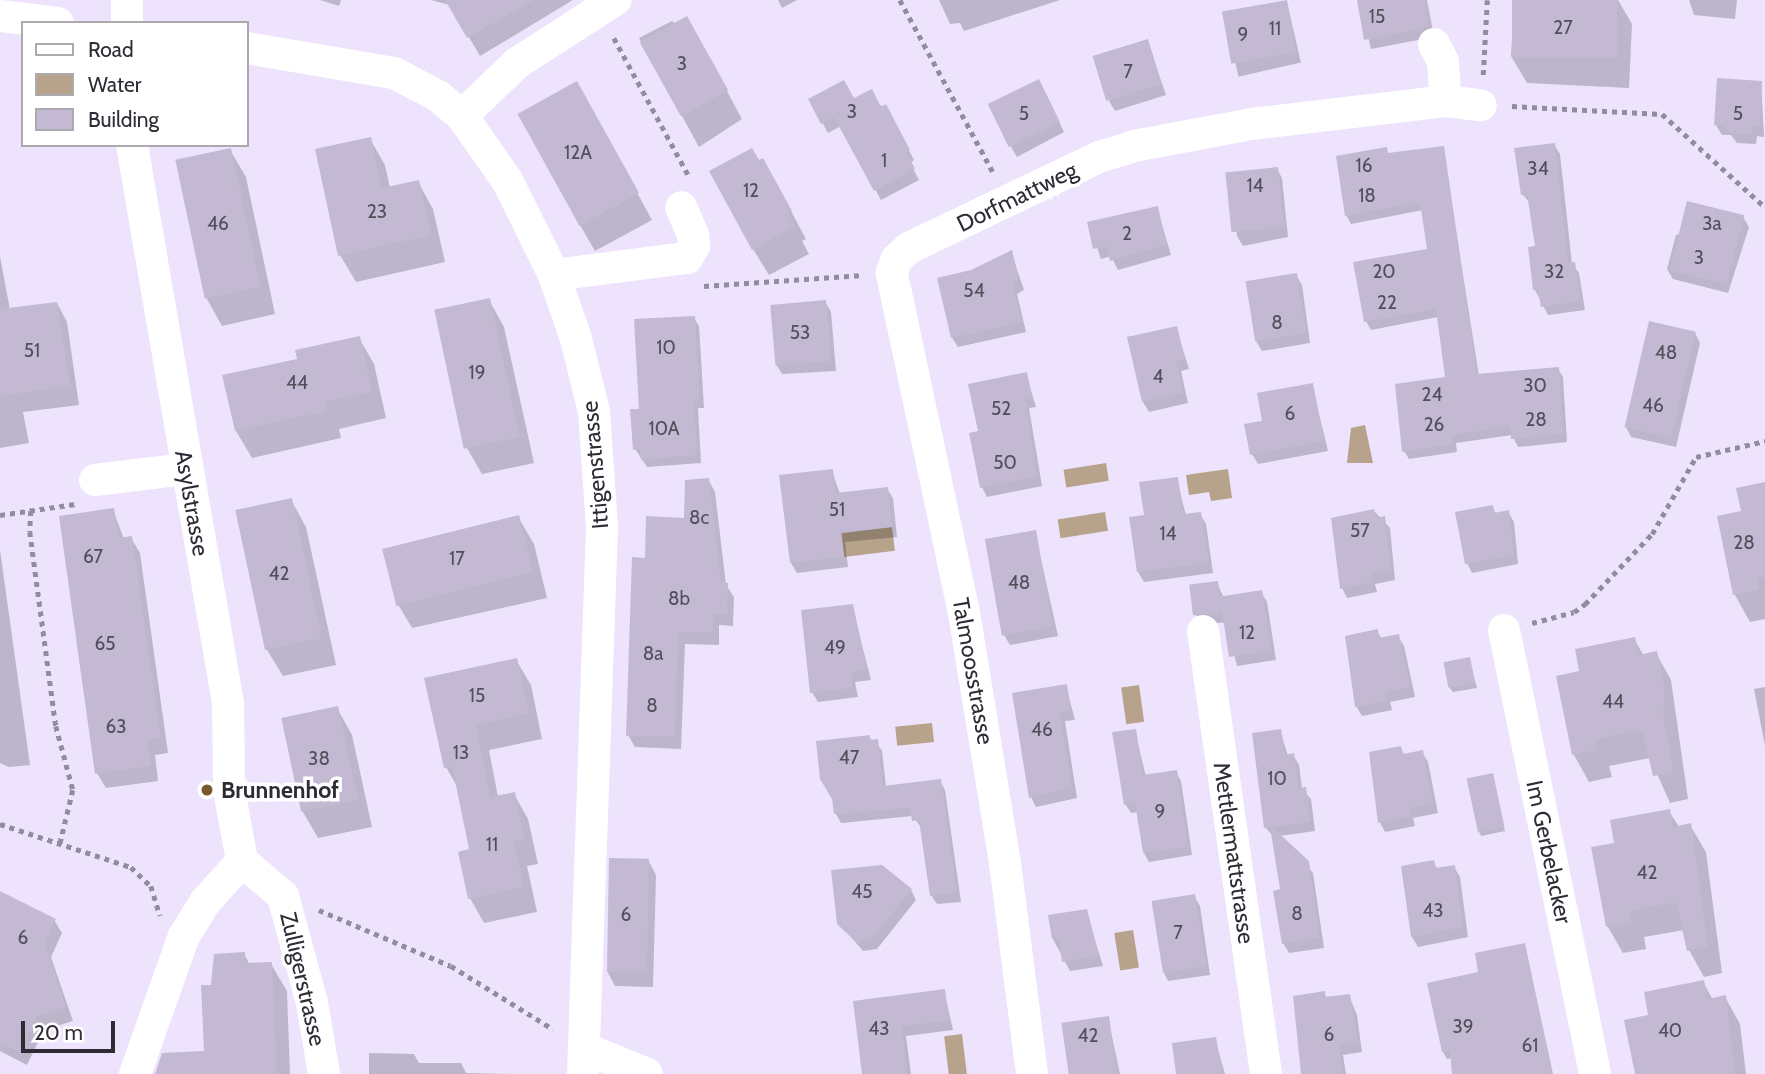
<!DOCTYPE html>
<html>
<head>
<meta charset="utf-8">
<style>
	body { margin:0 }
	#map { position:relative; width:1765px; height:1074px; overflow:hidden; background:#ede3fd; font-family:Cabin,sans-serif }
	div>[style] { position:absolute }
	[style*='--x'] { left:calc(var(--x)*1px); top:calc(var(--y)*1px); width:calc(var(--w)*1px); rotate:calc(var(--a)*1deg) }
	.water>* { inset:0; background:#b7a28b; transform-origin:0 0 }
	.shadow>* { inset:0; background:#0003; transform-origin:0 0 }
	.building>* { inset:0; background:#c3b9d3; transform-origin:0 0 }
	.path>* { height:4.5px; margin-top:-2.25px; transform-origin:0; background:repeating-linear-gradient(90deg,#938c9f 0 5px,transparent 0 10px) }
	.minor>* { height:32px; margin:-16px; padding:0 16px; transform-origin:16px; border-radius:16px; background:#fff }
	.dots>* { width:19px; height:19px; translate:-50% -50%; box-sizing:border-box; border:4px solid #fff; border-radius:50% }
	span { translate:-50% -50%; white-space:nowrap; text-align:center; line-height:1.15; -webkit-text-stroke:7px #fff; paint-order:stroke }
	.number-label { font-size:19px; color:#544e5c }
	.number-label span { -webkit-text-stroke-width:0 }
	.street-label { font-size:23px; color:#2f2b35 }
	.poi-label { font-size:23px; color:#2f2b35; font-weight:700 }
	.left { translate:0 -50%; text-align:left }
	.legend { position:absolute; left:21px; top:21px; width:228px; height:126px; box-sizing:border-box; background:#fff; border:2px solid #acaaae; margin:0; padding:9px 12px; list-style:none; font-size:21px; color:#2f2b35 }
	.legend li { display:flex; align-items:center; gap:14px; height:35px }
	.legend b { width:35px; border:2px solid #acaaae }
	.scale { position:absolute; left:21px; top:1021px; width:94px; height:32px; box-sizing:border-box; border:4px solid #2f2b35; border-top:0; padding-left:9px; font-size:21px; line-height:24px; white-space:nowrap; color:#2f2b35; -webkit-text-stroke:5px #fff; paint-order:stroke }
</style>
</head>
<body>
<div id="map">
	<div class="water">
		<div style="clip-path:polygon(1365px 425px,1373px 463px,1347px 463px,1351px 428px)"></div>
		<div style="left:1106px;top:463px;width:18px;height:43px;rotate:81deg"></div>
		<div style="clip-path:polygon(1228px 469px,1232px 498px,1211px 501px,1209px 492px,1189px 495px,1186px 475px)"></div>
		<div style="left:1105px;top:512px;width:19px;height:48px;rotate:81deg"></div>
		<div style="left:892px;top:527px;width:24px;height:51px;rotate:83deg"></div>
		<div style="left:1139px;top:685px;width:37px;height:18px;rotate:82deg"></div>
		<div style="left:932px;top:723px;width:19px;height:37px;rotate:84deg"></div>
		<div style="left:1133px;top:930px;width:38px;height:19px;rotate:81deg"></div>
		<div style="left:962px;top:1034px;width:40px;height:18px;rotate:83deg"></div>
	</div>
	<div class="shadow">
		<div style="clip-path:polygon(320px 0,341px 0,339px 6px)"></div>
		<div style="clip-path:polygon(573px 0,480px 56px,450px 5px,431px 0)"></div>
		<div style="clip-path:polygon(778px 0,797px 0,782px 8px)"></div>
		<div style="clip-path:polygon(939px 0,1060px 0,964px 31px,960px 23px,950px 24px)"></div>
		<div style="clip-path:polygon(1359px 0,1427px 0,1434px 37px,1371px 49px)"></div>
		<div style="clip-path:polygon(1514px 0,1618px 0,1632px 24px,1629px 88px,1527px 83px,1511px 56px)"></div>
		<div style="clip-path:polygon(1689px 0,1737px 0,1735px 19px,1694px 15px)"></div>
		<div style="left:1287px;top:2px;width:62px;height:64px;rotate:77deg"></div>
		<div style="clip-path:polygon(672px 21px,702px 45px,742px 119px,699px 147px,639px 38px)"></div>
		<div style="clip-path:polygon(1147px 41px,1166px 95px,1115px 111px,1109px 101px)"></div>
		<div style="clip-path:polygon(1761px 82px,1764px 137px,1757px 136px,1756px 144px,1737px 143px,1731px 135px,1722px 135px,1716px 125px)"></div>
		<div style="clip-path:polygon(1044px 91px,1064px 132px,1017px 157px,1011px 147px)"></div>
		<div style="clip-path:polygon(810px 100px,885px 106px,914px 160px,910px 163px,919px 180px,881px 200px,841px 126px,828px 133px)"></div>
		<div style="clip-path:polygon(592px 110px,652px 220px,595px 251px,580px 225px)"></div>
		<div style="clip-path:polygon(370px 139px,385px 165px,390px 188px,418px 182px,433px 209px,445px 262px,356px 282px,340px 255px)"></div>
		<div style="clip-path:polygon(1554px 145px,1560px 154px,1572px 264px,1579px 273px,1585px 310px,1548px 315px,1535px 290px,1537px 247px,1530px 203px,1523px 195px)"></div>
		<div style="clip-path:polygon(1443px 148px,1479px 376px,1558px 369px,1563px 377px,1567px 442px,1518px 447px,1512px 435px,1456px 443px,1457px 452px,1409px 459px,1404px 451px,1447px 378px,1438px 317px,1371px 330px,1366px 321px,1429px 250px,1423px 210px,1351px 224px,1346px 215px,1386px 149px,1389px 155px)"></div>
		<div style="clip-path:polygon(230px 150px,246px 177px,275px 314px,222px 326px,207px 299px,177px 162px)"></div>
		<div style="clip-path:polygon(758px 163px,778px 187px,806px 239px,802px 241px,809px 254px,769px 275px,753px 249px)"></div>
		<div style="clip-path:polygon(1277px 169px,1282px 178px,1288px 237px,1243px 246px,1237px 236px,1228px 178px)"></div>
		<div style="clip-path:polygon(1157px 208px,1171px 255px,1118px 270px,1111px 256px,1101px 259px,1089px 223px)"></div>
		<div style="clip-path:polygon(1743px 217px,1749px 227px,1728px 293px,1673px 279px,1667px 269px,1676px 235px)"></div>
		<div style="clip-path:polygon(1011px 252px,1024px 290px,1017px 294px,1026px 332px,958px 347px,952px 338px,971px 272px)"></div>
		<div style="clip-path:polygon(0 256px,10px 310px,57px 303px,67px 322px,79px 405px,23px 412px,29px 443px,0 448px)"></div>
		<div style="clip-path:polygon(1296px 275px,1302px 285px,1310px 343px,1262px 351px,1256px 341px)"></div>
		<div style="clip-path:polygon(489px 300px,504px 327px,534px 463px,482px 474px,467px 448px,436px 311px)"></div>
		<div style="clip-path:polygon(825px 302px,831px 312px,836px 371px,782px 374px,776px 364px)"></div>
		<div style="clip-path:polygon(694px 318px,699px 326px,704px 408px,698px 408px,701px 463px,647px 467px,635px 449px,641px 411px)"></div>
		<div style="clip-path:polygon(1176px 328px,1189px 369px,1181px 371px,1188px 403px,1149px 412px,1143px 402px)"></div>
		<div style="clip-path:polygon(1695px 333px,1700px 343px,1676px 447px,1631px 437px,1626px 427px)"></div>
		<div style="clip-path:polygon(359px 338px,374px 364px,386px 418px,339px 429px,341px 438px,252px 458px,236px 431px,225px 376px,299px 360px)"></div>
		<div style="clip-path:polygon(1026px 374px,1036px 407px,1029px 408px,1042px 486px,987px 497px,982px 487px,981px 433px)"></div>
		<div style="clip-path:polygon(1312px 385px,1328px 451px,1258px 464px,1252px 454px,1264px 422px)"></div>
		<div style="clip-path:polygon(832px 471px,840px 494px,887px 489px,893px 498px,897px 537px,845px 542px,848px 567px,797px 573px,791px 563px)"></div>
		<div style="clip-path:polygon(708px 479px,715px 492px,726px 585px,734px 597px,733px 626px,719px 625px,719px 645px,685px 644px,681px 749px,635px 747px,628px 735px,647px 559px,685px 519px)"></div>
		<div style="clip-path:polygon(1177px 479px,1186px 516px,1200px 514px,1206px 524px,1213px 573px,1144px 582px,1138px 572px,1146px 517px)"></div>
		<div style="clip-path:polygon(1765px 484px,1765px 619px,1750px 622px,1735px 595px,1719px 517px,1743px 512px)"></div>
		<div style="clip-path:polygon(291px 500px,306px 527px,336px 665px,283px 676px,267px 650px)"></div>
		<div style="clip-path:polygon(1492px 506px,1496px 514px,1508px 512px,1514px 522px,1518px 564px,1472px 573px,1467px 563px)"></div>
		<div style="clip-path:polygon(113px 510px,124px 539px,131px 538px,140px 553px,168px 753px,155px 755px,158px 781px,106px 788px,97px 773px)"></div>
		<div style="clip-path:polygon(1374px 511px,1390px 528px,1395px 580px,1375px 584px,1377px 592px,1347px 598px,1342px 588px)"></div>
		<div style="clip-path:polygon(518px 517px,534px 544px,547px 598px,412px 628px,396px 601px)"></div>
		<div style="clip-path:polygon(1035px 532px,1058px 636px,1010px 645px,1004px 635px)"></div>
		<div style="clip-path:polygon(0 550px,30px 765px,9px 767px,0 763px)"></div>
		<div style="clip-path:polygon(1217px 583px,1224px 598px,1261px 592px,1267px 602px,1276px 660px,1237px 666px,1226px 622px,1202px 625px,1196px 615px)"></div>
		<div style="clip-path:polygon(852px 606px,871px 680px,855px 682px,858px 697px,818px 702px,812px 692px)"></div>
		<div style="clip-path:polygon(1377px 631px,1382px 639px,1398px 636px,1404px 646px,1415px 697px,1390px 702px,1392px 710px,1362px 716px,1356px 706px)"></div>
		<div style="clip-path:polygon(1634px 639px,1644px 656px,1656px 653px,1671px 680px,1688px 799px,1670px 803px,1650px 758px,1609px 766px,1612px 777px,1589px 782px,1574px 755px,1558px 677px,1582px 672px)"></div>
		<div style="clip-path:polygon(1469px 659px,1477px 688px,1453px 692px,1450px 688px)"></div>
		<div style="clip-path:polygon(516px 660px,531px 685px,542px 739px,489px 750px,498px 797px,514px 794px,528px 819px,538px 864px,527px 866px,537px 912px,484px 923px,470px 898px,472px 850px,458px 788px,446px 767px)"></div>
		<div style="clip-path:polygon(1066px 686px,1075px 720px,1065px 721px,1077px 798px,1036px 807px,1031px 797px)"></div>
		<div style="clip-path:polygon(1765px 687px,1765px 746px,1754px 689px)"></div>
		<div style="clip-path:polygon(337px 708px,352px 735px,372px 827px,318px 838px,303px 812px,283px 720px)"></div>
		<div style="clip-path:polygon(1280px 730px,1288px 756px,1293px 755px,1299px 765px,1302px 789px,1311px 799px,1315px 831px,1280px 836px,1313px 873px,1324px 948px,1289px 953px,1283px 943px,1282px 891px,1274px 837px,1266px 828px,1254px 734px)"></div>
		<div style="clip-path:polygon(1135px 731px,1146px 777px,1176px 772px,1181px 781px,1192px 855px,1149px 862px,1144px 853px,1138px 812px,1131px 813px,1126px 805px)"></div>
		<div style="clip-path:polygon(869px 737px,882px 750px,886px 787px,940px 781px,945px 790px,961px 902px,937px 904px,931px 895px,922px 829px,913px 816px,841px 823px,836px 814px)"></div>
		<div style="clip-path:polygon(1400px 748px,1405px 756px,1422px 752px,1428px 762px,1438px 813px,1413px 818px,1415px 826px,1385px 832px,1380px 822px)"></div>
		<div style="clip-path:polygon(1492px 775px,1505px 831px,1481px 836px,1479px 831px)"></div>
		<div style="clip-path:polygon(1669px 811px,1679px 827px,1690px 825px,1706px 852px,1722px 973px,1704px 977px,1689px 950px,1684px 930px,1644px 937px,1646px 949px,1623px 953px,1608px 927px,1616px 844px)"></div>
		<div style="clip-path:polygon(648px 860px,656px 875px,653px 987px,615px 986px,607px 971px)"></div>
		<div style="clip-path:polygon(1433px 862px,1438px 870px,1454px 867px,1460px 877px,1468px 937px,1418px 947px,1412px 937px,1403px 868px)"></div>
		<div style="clip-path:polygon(911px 890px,916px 900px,877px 949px,863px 951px,839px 923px)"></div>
		<div style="clip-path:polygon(0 893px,54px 920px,62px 933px,51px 957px,73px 1021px,44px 1030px,27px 1065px,0 1051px)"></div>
		<div style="clip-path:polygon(1194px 896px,1200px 906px,1210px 975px,1168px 981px,1163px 971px)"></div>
		<div style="clip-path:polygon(1086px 911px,1103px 966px,1070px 971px,1053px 939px)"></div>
		<div style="clip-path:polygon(1525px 945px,1553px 1074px,1522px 1074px,1516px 1045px,1447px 1059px,1443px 1052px,1480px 974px)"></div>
		<div style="clip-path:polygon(244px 954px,250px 965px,271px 964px,287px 991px,290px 1074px,183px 1074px,206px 1053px,213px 987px)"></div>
		<div style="clip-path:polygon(1703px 982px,1713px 1000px,1725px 997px,1740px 1024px,1746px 1074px,1637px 1074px,1650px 1016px)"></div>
		<div style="clip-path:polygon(944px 991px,953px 1030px,906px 1036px,911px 1074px,864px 1074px,855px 1002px)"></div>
		<div style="clip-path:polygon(1349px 996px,1357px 1015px,1362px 1052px,1343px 1055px,1346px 1074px,1303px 1074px,1295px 998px)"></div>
		<div style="clip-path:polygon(1108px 1018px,1120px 1074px,1070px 1074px,1064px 1024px)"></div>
		<div style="clip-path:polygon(1215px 1039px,1225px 1074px,1178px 1074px)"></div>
		<div style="clip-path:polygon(369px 1053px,414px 1054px,419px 1063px,461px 1063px,466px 1073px,509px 1074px,369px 1074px)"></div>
	</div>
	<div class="building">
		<div style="clip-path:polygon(445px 0,534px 0,467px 38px)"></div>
		<div style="left:1287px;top:0;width:53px;height:66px;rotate:80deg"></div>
		<div style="clip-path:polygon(1357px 0,1425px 0,1429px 27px,1364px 40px)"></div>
		<div style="left:1512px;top:0;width:105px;height:57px"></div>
		<div style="left:687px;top:16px;width:85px;height:54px;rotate:61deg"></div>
		<div style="left:1148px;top:39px;width:47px;height:58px;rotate:73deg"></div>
		<div style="clip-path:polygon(1717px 78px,1762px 81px,1760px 127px,1752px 127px,1751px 134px,1730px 133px,1723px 126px,1714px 125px)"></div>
		<div style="left:1039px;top:79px;width:48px;height:57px;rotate:64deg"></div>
		<div style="clip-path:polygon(844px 80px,854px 98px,872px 89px,881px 107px,886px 104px,910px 150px,906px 152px,915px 169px,874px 191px,834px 117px,821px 124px,808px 99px)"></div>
		<div style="left:577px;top:81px;width:128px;height:68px;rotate:61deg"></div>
		<div style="clip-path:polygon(371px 137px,382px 188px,419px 180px,431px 235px,338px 256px,315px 149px)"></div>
		<div style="clip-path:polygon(1555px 143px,1568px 263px,1575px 262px,1581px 301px,1541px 307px,1538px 290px,1533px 290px,1528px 247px,1535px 246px,1527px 194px,1521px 195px,1514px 148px)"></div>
		<div style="clip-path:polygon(1444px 146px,1477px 374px,1559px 367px,1563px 434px,1511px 439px,1510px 426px,1452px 435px,1453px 444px,1402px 452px,1395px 384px,1445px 377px,1436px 309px,1364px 322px,1353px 262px,1427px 249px,1420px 202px,1345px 216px,1336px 156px,1387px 147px,1388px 153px)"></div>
		<div style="left:231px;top:148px;width:142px;height:57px;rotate:78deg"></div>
		<div style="clip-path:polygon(752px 148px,759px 160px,763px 158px,792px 211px,788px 214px,795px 226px,752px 250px,709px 171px)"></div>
		<div style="left:1278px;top:167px;width:60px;height:53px;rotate:84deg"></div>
		<div style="left:1687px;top:201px;width:59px;height:71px;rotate:14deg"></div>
		<div style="clip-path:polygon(1158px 206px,1166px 245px,1110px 261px,1107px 246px,1093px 249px,1087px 222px)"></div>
		<div style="clip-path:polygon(1012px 250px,1019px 280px,1013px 284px,1022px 322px,951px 338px,937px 278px,971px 270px)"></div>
		<div style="left:1297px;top:273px;width:61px;height:52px;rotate:81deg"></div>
		<div style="left:490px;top:298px;width:142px;height:57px;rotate:78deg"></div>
		<div style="left:826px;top:300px;width:61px;height:56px;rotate:85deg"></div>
		<div style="clip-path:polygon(57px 302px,70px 386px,0 396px,0 309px)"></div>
		<div style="clip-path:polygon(695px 316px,700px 401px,694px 401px,697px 455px,641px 460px,640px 449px,633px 450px,630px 409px,639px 409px,634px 319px)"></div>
		<div style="left:1649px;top:321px;width:48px;height:109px;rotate:13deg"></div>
		<div style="clip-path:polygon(1177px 326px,1185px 359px,1176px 361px,1183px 393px,1142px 402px,1127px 337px)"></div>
		<div style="clip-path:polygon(360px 336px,372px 392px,325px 402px,327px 411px,235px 431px,222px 375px,297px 359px,295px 350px)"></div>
		<div style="clip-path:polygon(1027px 372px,1032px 397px,1025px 398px,1037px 476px,980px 488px,969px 433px,978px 431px,968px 384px)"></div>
		<div style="clip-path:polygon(1313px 383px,1324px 441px,1250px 455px,1244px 424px,1262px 421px,1257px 393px)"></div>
		<div style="clip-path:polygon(833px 469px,836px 493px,888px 487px,892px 527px,841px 532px,844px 557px,790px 563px,779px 475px)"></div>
		<div style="clip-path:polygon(1178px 477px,1183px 514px,1201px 512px,1209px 563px,1137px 572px,1129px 517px,1144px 515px,1139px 482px)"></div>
		<div style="clip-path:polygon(709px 478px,721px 583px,728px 583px,727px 614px,713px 614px,713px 633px,678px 632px,675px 737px,626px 736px,632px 557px,645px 558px,646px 516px,684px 518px,685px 480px)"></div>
		<div style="clip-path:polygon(1765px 482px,1765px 577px,1757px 579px,1759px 590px,1733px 595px,1717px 516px,1741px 511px,1736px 488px)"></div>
		<div style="left:292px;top:498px;width:143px;height:58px;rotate:78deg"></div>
		<div style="clip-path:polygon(1493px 505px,1494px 513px,1509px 510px,1514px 555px,1465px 564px,1455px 512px)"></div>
		<div style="clip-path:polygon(114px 508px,119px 538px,132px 536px,161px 738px,147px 740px,151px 766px,95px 774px,59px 516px)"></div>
		<div style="clip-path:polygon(1374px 509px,1376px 518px,1385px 516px,1391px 570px,1371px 574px,1372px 582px,1340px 589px,1331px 518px)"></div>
		<div style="left:519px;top:515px;width:59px;height:141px;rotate:76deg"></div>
		<div style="left:1036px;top:530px;width:98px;height:52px;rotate:80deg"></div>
		<div style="left:1218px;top:581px;width:31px;height:29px;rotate:83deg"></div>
		<div style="left:1262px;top:590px;width:61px;height:43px;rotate:81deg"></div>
		<div style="clip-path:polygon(853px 604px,867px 670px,851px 672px,853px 688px,810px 693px,801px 610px)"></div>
		<div style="clip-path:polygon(1378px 629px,1379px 638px,1399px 634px,1410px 687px,1386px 692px,1387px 701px,1355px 707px,1345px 636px)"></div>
		<div style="clip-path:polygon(1635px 637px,1639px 655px,1657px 651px,1663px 679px,1665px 708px,1662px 709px,1674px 772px,1653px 776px,1642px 730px,1595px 739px,1597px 750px,1572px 755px,1556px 676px,1579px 671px,1575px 649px)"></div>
		<div style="left:1470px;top:657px;width:26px;height:27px;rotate:79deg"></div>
		<div style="clip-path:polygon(517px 658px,529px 713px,476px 725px,490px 797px,515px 792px,525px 839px,514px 841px,524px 887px,468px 899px,458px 852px,469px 849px,452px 766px,444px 768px,424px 678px)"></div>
		<div style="clip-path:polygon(1067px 684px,1071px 710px,1060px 712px,1072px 788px,1029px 798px,1012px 693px)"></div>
		<div style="left:338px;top:706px;width:96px;height:58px;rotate:78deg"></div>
		<div style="clip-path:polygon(1136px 729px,1143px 775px,1177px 770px,1188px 847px,1143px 853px,1135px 803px,1124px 805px,1112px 732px)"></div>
		<div style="clip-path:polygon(1281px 729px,1285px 755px,1294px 753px,1299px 788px,1306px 787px,1310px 822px,1272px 827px,1309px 861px,1320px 938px,1282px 944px,1273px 891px,1280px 889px,1270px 827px,1264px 828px,1252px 733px)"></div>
		<div style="clip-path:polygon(870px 735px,870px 740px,878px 739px,883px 786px,941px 779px,957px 893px,930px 896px,919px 820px,912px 821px,910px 808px,834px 814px,832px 799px,820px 779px,816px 741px)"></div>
		<div style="clip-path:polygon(1401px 746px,1403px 754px,1423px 750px,1433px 803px,1409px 808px,1411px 816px,1378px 823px,1369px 752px)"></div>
		<div style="left:1493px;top:773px;width:55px;height:27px;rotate:78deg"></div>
		<div style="clip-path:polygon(1670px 809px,1673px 827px,1691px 823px,1708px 947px,1687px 951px,1676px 902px,1630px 911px,1632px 923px,1606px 927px,1591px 847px,1614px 843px,1610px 820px)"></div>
		<div style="left:609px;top:858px;width:40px;height:114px;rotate:1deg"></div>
		<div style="clip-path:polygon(1434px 860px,1436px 868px,1455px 865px,1463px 927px,1411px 937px,1401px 866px)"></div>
		<div style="clip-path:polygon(882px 865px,912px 889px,871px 940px,856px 942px,837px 924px,831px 870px)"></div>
		<div style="clip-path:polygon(0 891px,56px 919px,45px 942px,66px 1007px,37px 1017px,19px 1052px,0 1043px)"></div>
		<div style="left:1195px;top:894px;width:73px;height:44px;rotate:81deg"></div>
		<div style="clip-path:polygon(1087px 909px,1099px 956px,1062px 962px,1059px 939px,1052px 939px,1048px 915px)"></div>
		<div style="clip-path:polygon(1525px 943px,1552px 1074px,1452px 1074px,1450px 1051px,1442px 1052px,1427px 983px,1478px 972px,1475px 953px)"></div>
		<div style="clip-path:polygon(245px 952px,245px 963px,272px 962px,277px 1074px,155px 1074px,162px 1053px,204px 1051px,201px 985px,211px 985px,214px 954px)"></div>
		<div style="clip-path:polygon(1704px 980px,1708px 999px,1726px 995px,1735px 1074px,1635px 1074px,1624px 1020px,1648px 1015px,1644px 992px)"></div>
		<div style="clip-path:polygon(945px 989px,949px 1021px,902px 1026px,907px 1074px,862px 1074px,853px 1001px)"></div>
		<div style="clip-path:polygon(1325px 991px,1326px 997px,1350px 994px,1358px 1042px,1339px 1045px,1343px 1074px,1301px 1074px,1293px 996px)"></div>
		<div style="left:1109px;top:1016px;width:59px;height:48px;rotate:82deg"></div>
		<div style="clip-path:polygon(1216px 1037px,1222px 1074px,1176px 1074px,1172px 1043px)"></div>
	</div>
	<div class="path">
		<div style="--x:900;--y:0;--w:198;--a:61.6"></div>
		<div style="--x:614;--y:38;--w:159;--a:61.5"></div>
		<div style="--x:1483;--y:75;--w:75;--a:-86.9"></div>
		<div style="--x:1512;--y:106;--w:150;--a:3.1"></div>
		<div style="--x:1662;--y:114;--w:139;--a:42.1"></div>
		<div style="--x:704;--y:286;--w:159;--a:-4"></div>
		<div style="--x:31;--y:511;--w:21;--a:93"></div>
		<div style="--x:30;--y:532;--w:196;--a:82.4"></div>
		<div style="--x:56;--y:726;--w:66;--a:75.1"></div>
		<div style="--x:73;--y:790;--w:56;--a:103.5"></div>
		<div style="--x:0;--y:515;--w:76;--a:-8.3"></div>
		<div style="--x:1532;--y:623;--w:43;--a:-14.7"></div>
		<div style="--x:1574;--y:612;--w:14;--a:-36"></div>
		<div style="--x:1585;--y:604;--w:97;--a:-46.3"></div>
		<div style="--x:1652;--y:534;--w:89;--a:-60.3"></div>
		<div style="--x:1696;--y:457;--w:71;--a:-13.1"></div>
		<div style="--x:0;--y:824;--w:138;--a:18.2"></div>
		<div style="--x:131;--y:867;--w:28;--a:44"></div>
		<div style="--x:151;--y:886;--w:31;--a:73"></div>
		<div style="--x:319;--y:910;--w:143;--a:23"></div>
		<div style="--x:451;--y:966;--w:120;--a:31.7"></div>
	</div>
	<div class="minor">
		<div style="--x:0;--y:16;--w:58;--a:6.9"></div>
		<div style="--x:127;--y:23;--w:23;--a:-90"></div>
		<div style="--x:1434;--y:44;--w:20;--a:63"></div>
		<div style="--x:1443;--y:62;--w:39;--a:86"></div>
		<div style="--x:247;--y:48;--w:149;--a:9.7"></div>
		<div style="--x:394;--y:73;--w:50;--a:27.6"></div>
		<div style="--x:438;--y:96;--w:31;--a:40"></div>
		<div style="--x:462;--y:116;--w:80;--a:55.1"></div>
		<div style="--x:508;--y:182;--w:104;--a:63.7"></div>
		<div style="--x:554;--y:275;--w:68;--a:71"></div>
		<div style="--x:576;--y:339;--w:75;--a:76.1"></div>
		<div style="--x:594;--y:412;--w:115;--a:86"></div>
		<div style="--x:602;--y:527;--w:547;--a:91.99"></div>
		<div style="--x:462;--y:116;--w:76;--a:-43.9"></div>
		<div style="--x:517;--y:63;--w:117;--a:-32.7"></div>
		<div style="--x:132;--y:145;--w:566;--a:80.24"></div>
		<div style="--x:228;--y:703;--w:87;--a:89.3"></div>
		<div style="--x:229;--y:790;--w:72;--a:79.6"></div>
		<div style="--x:554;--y:275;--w:134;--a:-7.3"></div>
		<div style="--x:687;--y:258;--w:14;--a:-60"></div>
		<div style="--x:694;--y:246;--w:11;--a:-95"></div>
		<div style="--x:693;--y:235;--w:30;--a:-113"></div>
		<div style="--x:95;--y:480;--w:92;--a:-6.9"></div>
		<div style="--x:1504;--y:630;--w:453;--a:78.4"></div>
		<div style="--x:1203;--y:631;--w:447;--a:81.9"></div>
		<div style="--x:242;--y:861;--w:54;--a:40.5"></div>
		<div style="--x:283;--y:896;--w:111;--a:74.8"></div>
		<div style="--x:312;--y:1003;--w:72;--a:80.4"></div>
		<div style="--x:584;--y:1048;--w:68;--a:22.4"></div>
		<div style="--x:135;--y:1074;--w:146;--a:-70.5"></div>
		<div style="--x:184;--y:936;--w:40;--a:-58"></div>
		<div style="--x:205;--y:902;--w:55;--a:-47.9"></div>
		<div style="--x:1032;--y:1074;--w:213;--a:-97.3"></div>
		<div style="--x:1005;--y:863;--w:253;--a:-99.3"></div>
		<div style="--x:964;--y:613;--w:348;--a:-102"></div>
		<div style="--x:892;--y:273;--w:14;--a:-73"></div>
		<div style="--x:896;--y:260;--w:18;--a:-43"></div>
		<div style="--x:909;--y:248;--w:211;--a:-25.6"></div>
		<div style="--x:1099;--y:157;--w:37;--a:-17"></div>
		<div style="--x:1134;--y:146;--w:119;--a:-10.6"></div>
		<div style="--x:1251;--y:124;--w:196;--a:-6.7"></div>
		<div style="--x:1446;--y:101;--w:35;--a:7"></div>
	</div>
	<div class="dots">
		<div style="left:207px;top:790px;background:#7a572f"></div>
	</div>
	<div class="number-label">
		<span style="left:1377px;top:17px">15</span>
		<span style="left:1563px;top:28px">27</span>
		<span style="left:1275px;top:29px">11</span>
		<span style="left:1243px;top:35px">9</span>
		<span style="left:682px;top:64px">3</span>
		<span style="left:1128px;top:72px">7</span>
		<span style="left:852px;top:112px">3</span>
		<span style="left:1024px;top:114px">5</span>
		<span style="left:1738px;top:114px">5</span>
		<span style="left:578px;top:153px">12A</span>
		<span style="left:884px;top:161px">1</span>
		<span style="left:1364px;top:166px">16</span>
		<span style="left:1538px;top:169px">34</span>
		<span style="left:1255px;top:186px">14</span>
		<span style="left:751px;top:191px">12</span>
		<span style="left:1367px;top:196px">18</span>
		<span style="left:377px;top:212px">23</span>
		<span style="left:218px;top:224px">46</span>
		<span style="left:1712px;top:224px">3a</span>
		<span style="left:1127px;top:234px">2</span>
		<span style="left:1699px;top:258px">3</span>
		<span style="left:1384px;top:272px">20</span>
		<span style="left:1554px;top:272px">32</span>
		<span style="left:974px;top:291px">54</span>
		<span style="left:1387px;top:303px">22</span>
		<span style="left:1277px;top:323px">8</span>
		<span style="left:800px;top:333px">53</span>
		<span style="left:666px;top:348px">10</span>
		<span style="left:32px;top:351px">51</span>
		<span style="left:1666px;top:353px">48</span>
		<span style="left:477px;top:373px">19</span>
		<span style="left:1158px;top:377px">4</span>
		<span style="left:297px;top:383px">44</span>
		<span style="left:1535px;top:386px">30</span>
		<span style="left:1432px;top:395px">24</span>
		<span style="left:1653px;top:406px">46</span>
		<span style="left:1001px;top:409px">52</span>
		<span style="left:1290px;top:414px">6</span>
		<span style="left:1536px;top:420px">28</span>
		<span style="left:1434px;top:425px">26</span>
		<span style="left:664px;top:429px">10A</span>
		<span style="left:1005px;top:463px">50</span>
		<span style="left:837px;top:510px">51</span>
		<span style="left:699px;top:518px">8c</span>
		<span style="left:1360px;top:531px">57</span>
		<span style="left:1168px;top:534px">14</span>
		<span style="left:1744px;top:543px">28</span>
		<span style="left:93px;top:557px">67</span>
		<span style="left:457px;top:559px">17</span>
		<span style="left:279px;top:574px">42</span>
		<span style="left:1019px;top:583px">48</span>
		<span style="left:679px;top:599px">8b</span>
		<span style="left:1247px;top:633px">12</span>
		<span style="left:105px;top:644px">65</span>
		<span style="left:835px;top:648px">49</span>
		<span style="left:653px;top:654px">8a</span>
		<span style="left:477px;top:696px">15</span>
		<span style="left:1613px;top:702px">44</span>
		<span style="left:652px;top:706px">8</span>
		<span style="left:116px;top:727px">63</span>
		<span style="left:1042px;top:730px">46</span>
		<span style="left:461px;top:753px">13</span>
		<span style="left:849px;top:758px">47</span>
		<span style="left:319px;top:759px">38</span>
		<span style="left:1277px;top:779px">10</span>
		<span style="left:1160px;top:812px">9</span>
		<span style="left:492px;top:845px">11</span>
		<span style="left:1647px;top:873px">42</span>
		<span style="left:862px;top:892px">45</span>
		<span style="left:1433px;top:911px">43</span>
		<span style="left:1297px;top:914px">8</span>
		<span style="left:626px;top:915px">6</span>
		<span style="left:1178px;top:933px">7</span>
		<span style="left:23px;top:938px">6</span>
		<span style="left:1463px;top:1027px">39</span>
		<span style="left:879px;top:1029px">43</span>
		<span style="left:1670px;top:1031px">40</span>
		<span style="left:1329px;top:1035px">6</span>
		<span style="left:1088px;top:1036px">42</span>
		<span style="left:1530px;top:1046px">61</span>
	</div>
	<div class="street-label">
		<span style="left:1017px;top:197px;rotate:-26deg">Dorfmattweg</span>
		<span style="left:595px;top:465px;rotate:-95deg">Ittigenstrasse</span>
		<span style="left:192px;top:503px;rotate:80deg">Asylstrasse</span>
		<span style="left:973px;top:671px;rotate:80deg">Talmoosstrasse</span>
		<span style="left:1549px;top:852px;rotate:78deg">Im Gerbelacker</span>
		<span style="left:1234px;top:853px;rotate:82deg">Mettlermattstrasse</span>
		<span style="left:303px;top:979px;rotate:77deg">Zulligerstrasse</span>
	</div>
	<div class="poi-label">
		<span class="left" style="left:221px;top:790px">Brunnenhof</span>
	</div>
	<ul class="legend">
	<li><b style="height:9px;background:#fff"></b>Road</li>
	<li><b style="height:19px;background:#b7a28b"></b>Water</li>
	<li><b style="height:19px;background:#c3b9d3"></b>Building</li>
	</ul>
	<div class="scale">20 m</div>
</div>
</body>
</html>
